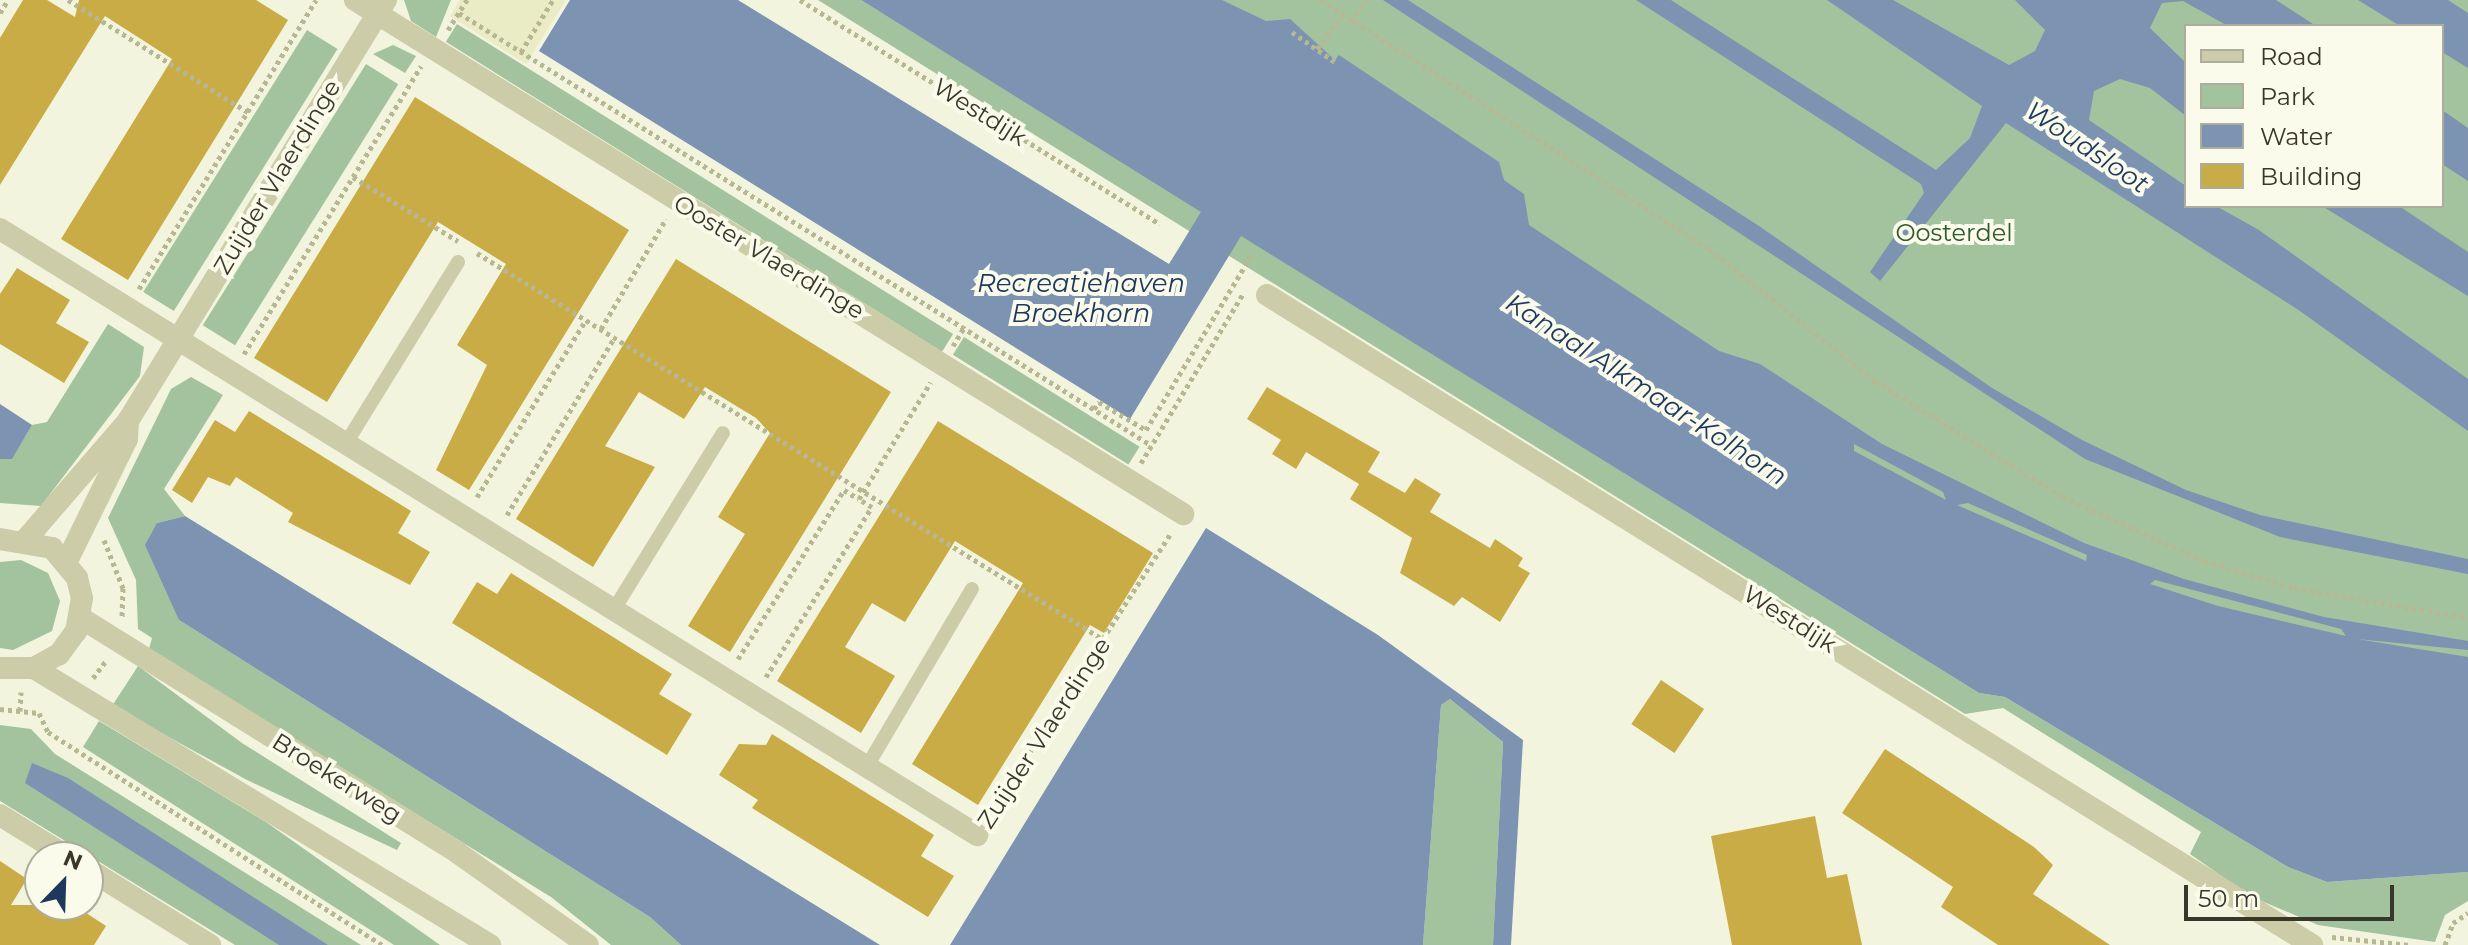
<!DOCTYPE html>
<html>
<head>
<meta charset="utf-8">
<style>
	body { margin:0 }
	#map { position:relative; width:2468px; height:945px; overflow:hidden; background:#f2f4de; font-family:Montserrat,sans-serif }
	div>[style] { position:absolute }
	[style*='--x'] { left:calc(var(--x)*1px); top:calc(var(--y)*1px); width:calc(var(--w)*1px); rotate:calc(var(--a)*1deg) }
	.green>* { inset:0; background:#a2c39d; transform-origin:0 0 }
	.plaza>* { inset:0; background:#e9ecc5 }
	.water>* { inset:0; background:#7c93b2 }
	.building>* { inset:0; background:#caac46; transform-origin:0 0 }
	.path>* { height:5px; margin-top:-2.5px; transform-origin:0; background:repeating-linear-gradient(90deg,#b8b793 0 4px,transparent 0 8px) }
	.service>* { height:14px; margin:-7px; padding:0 7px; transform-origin:7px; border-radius:7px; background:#cccca9 }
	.minor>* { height:22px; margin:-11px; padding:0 11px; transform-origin:11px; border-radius:11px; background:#cccca9 }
	.tertiary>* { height:22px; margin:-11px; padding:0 11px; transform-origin:11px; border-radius:11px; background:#cccca9 }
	span { translate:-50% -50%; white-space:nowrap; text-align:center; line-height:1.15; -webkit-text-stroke:8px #fafbeb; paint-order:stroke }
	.street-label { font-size:24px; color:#393729 }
	.park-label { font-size:24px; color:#31592c }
	.water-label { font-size:26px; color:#1d375d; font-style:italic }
	.legend { position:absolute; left:2184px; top:24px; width:260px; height:184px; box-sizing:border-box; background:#fafbeb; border:2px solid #adad9d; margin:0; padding:10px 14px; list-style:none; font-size:24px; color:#393729 }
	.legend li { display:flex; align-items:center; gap:16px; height:40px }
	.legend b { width:40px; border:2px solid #adad9d }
	.north { position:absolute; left:24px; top:841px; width:80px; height:80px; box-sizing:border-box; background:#fafbeb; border:2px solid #adad9d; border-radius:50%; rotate:23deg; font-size:22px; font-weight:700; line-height:32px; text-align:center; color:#393729 }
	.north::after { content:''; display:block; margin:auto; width:28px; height:36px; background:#1d375d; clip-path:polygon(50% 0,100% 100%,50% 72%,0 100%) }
	.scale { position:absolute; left:2184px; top:885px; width:210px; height:36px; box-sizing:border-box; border:4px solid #393729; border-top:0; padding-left:10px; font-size:24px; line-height:28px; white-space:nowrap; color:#393729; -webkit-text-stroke:6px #fafbeb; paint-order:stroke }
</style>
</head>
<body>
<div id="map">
	<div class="green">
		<div style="clip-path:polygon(404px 0,451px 0,436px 37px,411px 21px)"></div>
		<div style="clip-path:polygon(818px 0,861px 0,1979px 693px,2005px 697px,2288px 867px,2327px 882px,2468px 872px,2468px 901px,2445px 915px,2435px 942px,2318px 925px,2250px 896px,2190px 854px,2201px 832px,2003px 708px,1965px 714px)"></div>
		<div style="clip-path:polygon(evenodd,1171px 0,2468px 0,2468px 665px,2177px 604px,1849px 461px,1171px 0,2186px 26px,2442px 26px,2442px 206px,2186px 206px,2186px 26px)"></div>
		<div style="left:457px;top:24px;width:585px;height:21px;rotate:32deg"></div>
		<div style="left:307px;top:30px;width:36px;height:309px;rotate:32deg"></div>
		<div style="clip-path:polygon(393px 45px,416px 56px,405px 73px,373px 54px)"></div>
		<div style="left:366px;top:64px;width:38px;height:308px;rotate:32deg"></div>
		<div style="clip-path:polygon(108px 324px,144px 347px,140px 376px,41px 506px,0 503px,0 459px,12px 458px,32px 425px,47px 422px)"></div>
		<div style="left:964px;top:337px;width:207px;height:21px;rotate:32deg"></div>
		<div style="clip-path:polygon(191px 377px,223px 395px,164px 489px,185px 516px,157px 523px,179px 620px,650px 917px,681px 945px,611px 945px,551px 897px,149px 649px,152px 638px,138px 629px,136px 580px,108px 518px,171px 389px)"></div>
		<div style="clip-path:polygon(21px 560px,48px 573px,60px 601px,52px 631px,13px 650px,0 648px,0 562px)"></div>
		<div style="clip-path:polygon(138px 666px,242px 743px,401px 843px,397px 850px,247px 780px,112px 706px)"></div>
		<div style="clip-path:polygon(1450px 699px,1503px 742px,1493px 945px,1423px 945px,1441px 705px)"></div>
		<div style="clip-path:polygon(99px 721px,266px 822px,440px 945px,394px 945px,83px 747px)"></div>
		<div style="clip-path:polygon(0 725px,31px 729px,55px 754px,361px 945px,235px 945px,0 801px)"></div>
	</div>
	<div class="plaza">
		<div style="clip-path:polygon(460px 0,566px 0,526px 64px,450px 16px)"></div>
	</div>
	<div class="water">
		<div style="clip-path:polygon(evenodd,570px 0,738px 0,1169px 264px,1201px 212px,861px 0,1222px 0,1266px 21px,1290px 19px,1335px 60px,1339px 55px,1499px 162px,1504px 180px,1524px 194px,1529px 225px,1719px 351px,1760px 364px,1882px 444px,2084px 543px,2184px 579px,2324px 617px,2468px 641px,2468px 650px,2357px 639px,2468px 657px,2468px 872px,2327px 882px,2288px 867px,2005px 697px,1979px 693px,1241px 236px,1130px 419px,539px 51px,570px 0,1854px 444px,1943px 492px,1946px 500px,1854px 451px,1854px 444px,570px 0,1968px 503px,2087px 555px,2086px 561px,1957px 505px,1968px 503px,570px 0,2155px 580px,2341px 629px,2346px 636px,2218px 606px,2150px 584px,2155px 580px)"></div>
		<div style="clip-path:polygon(1383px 0,1408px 0,1759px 226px,1992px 388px,2082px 440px,2186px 490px,2260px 515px,2468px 559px,2468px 574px,2280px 537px,2085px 459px)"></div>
		<div style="clip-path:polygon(1636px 0,1671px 0,1936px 170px,1970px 138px,1982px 106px,1827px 0,1893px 0,2009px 65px,2035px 51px,2045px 30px,2015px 0,2276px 0,2316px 26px,2228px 26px,2183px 1px,2162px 3px,2150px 28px,2186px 63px,2186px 116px,2150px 88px,2120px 79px,2094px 91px,2089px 120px,2186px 186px,2186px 206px,2216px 206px,2259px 230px,2468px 379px,2468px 431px,2297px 309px,2006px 123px,1880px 281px,1870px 272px,1924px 193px,1921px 184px)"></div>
		<div style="clip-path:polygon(2358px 0,2448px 0,2468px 13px,2468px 68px,2442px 52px,2442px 26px,2400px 26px)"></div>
		<div style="clip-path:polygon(2442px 110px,2468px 128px,2468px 181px,2442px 164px)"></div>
		<div style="clip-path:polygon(2322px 206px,2399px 206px,2468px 252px,2468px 296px)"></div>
		<div style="clip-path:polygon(0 404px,32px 425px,12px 459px,0 459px)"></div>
		<div style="clip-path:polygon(185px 516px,880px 945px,681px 945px,650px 917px,179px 620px,145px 545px,157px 523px)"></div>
		<div style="clip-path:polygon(1206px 528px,1378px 635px,1523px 740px,1511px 945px,1493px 945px,1503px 742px,1450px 699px,1441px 705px,1423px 945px,950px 945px)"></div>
		<div style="clip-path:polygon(32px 763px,68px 778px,328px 945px,279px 945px,25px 783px)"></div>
	</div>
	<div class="building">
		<div style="clip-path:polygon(23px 0,47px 0,75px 17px,79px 0,256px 0,288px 20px,128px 280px,61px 239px,172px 59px,105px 16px,0 185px,0 38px)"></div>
		<div style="clip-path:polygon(415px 97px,629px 230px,469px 490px,436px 470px,487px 365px,457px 345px,506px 264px,438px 222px,327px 402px,254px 358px)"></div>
		<div style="clip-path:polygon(676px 259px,891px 392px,730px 652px,688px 626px,745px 534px,718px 517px,770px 433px,756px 418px,705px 387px,684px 419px,639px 392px,605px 446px,655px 467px,593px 567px,516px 519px)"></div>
		<div style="clip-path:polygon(17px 268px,70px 300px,56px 323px,89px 342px,64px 383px,0 344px,0 294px)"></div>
		<div style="clip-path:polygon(1267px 387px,1380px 452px,1368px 472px,1405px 493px,1415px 478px,1441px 494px,1430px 512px,1490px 548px,1495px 539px,1523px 558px,1518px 566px,1530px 573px,1500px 622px,1462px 597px,1454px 606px,1400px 573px,1412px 538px,1350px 499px,1359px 484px,1306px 452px,1296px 469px,1272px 454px,1281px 440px,1247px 419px)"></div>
		<div style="clip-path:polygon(249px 411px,411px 511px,398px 533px,430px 552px,410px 585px,288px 522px,293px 513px,236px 477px,230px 486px,208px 477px,192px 503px,172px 490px,215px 420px,235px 432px)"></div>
		<div style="clip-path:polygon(938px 421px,1153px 553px,1104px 633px,1090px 625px,978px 805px,912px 764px,1023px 583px,955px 541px,905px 622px,872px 603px,845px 647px,895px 676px,861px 733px,777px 681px)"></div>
		<div style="clip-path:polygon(511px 573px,672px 674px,659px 694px,692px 714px,667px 755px,452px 623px,477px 582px,497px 594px)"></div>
		<div style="left:1661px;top:680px;width:52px;height:53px;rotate:34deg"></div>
		<div style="clip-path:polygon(772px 734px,934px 835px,921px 856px,954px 876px,928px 917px,752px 808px,758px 800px,719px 775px,739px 744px,766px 745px)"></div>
		<div style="clip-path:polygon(1885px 749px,2034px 847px,2053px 865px,2033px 894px,2110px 945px,1998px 945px,1941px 907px,1953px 887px,1842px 813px)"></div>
		<div style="clip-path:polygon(1815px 816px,1827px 878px,1847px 874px,1862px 945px,1732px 945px,1711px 836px)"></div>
		<div style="clip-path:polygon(0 861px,27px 879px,11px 905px,74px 905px,106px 926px,94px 945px,0 945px)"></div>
	</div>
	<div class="path">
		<div style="--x:68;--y:0;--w:212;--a:31.9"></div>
		<div style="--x:800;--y:0;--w:424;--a:31.9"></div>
		<div style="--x:1321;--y:0;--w:461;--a:32.7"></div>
		<div style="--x:1709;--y:249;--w:212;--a:38.5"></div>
		<div style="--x:1875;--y:381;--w:221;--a:31.7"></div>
		<div style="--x:2063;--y:497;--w:155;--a:24.4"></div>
		<div style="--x:2204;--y:561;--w:94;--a:16.7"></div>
		<div style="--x:2294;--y:588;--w:177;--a:9.8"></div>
		<div style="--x:0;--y:13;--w:15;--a:-58"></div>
		<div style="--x:459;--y:13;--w:816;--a:31.98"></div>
		<div style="--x:1351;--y:22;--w:27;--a:-56"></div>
		<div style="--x:448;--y:30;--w:36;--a:-58"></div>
		<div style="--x:1292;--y:32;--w:52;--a:34.9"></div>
		<div style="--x:1317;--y:49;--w:43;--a:-52.6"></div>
		<div style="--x:521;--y:52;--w:61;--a:-58.4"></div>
		<div style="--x:353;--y:177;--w:123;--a:31.4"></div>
		<div style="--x:477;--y:253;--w:737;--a:31.68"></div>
		<div style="--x:139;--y:289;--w:339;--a:-58.5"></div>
		<div style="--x:601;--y:329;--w:128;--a:-59.4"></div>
		<div style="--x:953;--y:346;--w:21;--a:-59"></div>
		<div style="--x:244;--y:354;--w:338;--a:-58.4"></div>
		<div style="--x:1094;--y:409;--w:9;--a:-54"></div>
		<div style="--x:1099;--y:402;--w:55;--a:30.8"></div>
		<div style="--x:1146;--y:430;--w:209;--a:-58.9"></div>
		<div style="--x:1141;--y:463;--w:197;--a:-58.9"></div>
		<div style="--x:477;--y:497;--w:208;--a:-58.4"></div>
		<div style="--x:507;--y:515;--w:207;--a:-58.8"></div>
		<div style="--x:104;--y:540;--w:52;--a:68.4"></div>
		<div style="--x:123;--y:588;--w:30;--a:92"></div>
		<div style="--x:738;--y:659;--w:199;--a:-57.9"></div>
		<div style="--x:844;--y:490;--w:17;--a:31"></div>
		<div style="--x:859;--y:499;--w:137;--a:-58.4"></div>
		<div style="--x:766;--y:677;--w:200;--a:-58.1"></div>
		<div style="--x:872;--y:507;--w:15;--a:-148"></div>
		<div style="--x:93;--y:678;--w:21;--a:-53"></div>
		<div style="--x:0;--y:709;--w:39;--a:6"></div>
		<div style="--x:39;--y:713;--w:21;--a:65"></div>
		<div style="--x:48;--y:732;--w:396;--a:32.5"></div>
		<div style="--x:20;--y:711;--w:19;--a:-87"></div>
		<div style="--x:990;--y:814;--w:332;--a:-57.2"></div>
		<div style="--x:2332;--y:937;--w:78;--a:5.9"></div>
		<div style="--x:2445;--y:945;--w:23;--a:-70"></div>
		<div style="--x:2453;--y:923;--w:18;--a:-34"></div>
	</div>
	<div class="service">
		<div style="--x:345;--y:445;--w:215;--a:-58.3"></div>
		<div style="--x:613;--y:611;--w:209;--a:-58.3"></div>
		<div style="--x:866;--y:768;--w:208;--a:-59.4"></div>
	</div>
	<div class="minor">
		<div style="--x:355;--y:0;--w:975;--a:31.83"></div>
		<div style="--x:0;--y:229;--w:1150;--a:31.81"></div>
		<div style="--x:1267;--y:295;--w:1231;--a:31.88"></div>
		<div style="--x:27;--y:538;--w:155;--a:-49.2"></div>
		<div style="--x:128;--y:421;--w:494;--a:-58.5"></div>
		<div style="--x:67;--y:561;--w:136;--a:-63.8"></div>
		<div style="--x:127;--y:439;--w:18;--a:-87"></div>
		<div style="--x:0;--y:815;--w:80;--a:31.7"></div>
		<div style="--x:88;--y:869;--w:144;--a:31.9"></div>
	</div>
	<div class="tertiary">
		<div style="--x:0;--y:539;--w:53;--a:9.8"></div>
		<div style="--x:52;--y:548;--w:39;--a:50"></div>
		<div style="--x:77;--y:578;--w:21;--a:76"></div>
		<div style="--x:82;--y:598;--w:34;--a:100"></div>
		<div style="--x:76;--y:631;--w:29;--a:126"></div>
		<div style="--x:59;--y:654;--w:29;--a:151"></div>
		<div style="--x:34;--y:668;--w:34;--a:180"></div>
		<div style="--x:81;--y:618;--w:444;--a:31.9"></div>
		<div style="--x:458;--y:853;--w:159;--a:35.3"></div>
		<div style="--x:34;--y:668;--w:534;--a:31.28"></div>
	</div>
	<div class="street-label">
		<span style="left:980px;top:112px;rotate:32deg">Westdijk</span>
		<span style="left:277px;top:177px;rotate:-59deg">Zuijder Vlaerdinge</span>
		<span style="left:769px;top:257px;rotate:31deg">Ooster Vlaerdinge</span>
		<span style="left:1790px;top:619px;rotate:32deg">Westdijk</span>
		<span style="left:1044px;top:733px;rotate:-57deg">Zuijder Vlaerdinge</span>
		<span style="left:337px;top:778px;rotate:32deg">Broekerweg</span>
	</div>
	<div class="park-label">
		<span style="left:1954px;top:233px">Oosterdel</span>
	</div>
	<div class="water-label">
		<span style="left:2087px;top:148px;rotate:34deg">Woudsloot</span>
		<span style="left:1081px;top:299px">Recreatiehaven<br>Broekhorn</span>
		<span style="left:1646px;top:390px;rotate:33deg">Kanaal Alkmaar-Kolhorn</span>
	</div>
	<ul class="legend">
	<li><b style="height:10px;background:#cccca9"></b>Road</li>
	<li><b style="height:22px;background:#a2c39d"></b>Park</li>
	<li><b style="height:22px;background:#7c93b2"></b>Water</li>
	<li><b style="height:22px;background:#caac46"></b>Building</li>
	</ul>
	<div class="north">N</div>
	<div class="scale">50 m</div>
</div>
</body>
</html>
